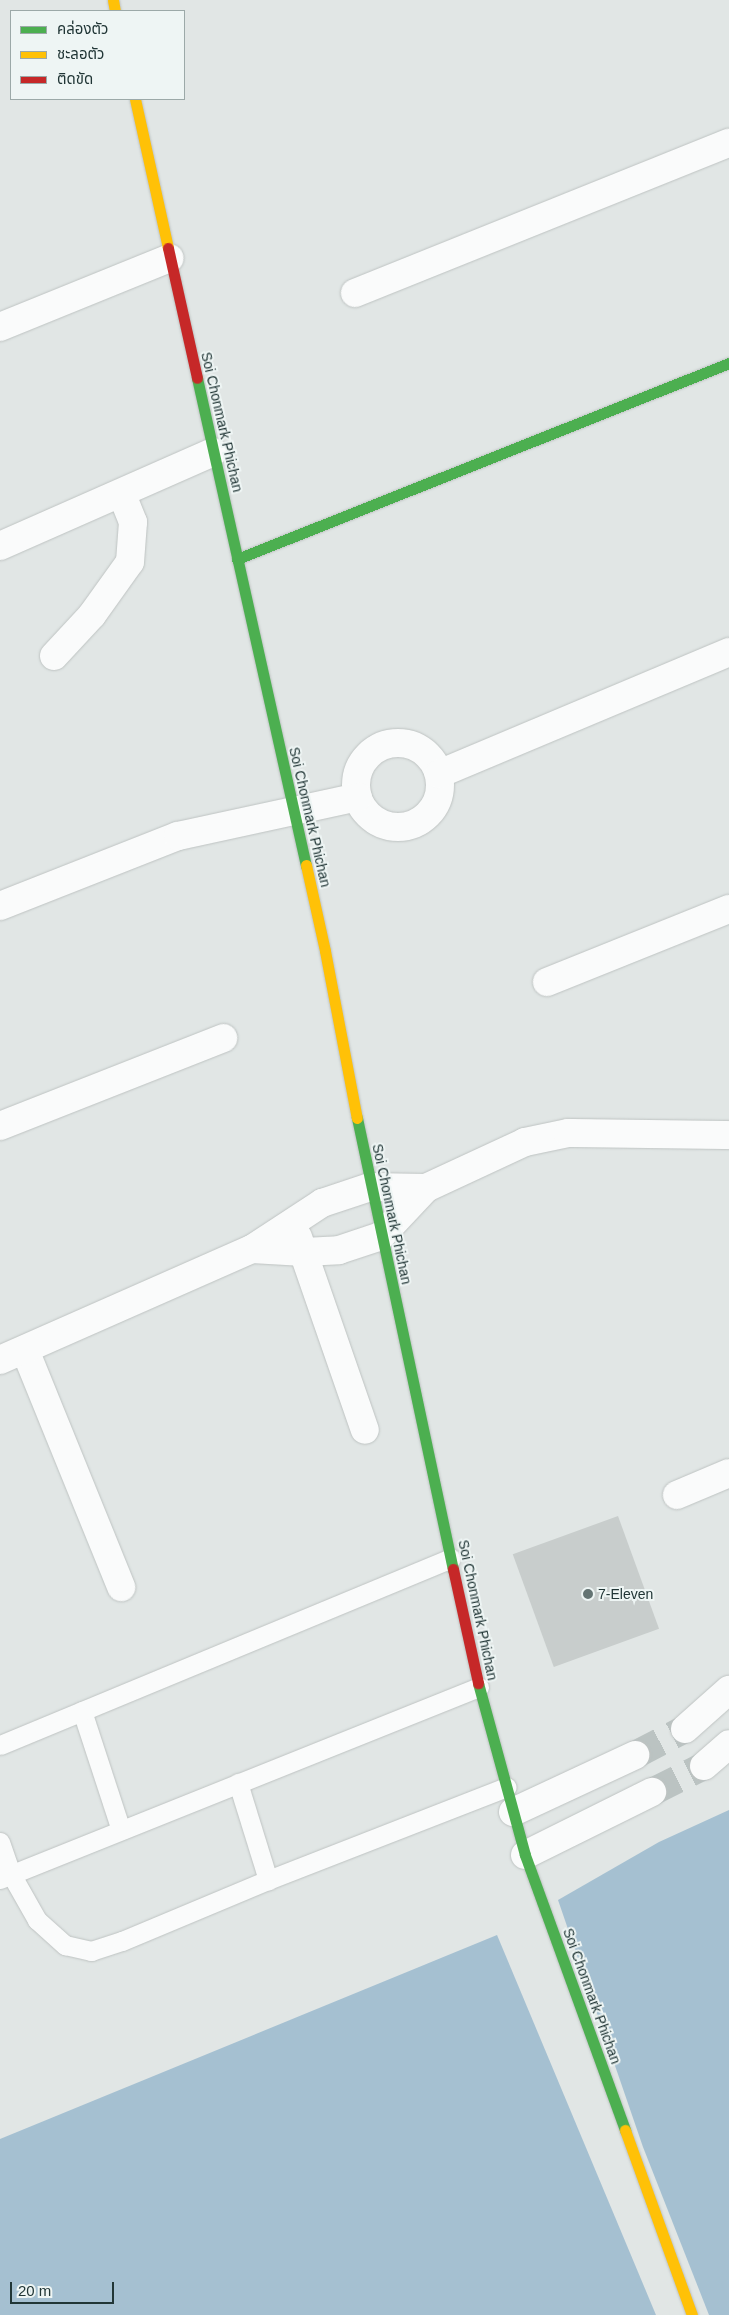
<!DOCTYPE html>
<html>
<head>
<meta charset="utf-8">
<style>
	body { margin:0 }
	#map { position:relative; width:729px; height:2315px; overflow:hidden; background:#e1e6e5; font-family:Arial,"Noto Sans Thai",sans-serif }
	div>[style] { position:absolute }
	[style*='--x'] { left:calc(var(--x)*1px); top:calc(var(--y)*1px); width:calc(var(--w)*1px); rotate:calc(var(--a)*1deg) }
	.water>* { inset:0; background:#a5c0d1 }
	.building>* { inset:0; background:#c8cdcc; transform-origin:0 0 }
	.street-tunnel>* { height:28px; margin-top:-14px; transform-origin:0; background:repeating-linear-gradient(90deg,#bbc3c2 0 28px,transparent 0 42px) }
	.roads { filter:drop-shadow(0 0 1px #bec3c2) drop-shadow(0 0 1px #bec3c2) }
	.lane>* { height:19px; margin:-9.5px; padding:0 9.5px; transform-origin:9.5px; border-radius:9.5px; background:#fafbfb }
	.street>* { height:28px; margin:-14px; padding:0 14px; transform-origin:14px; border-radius:14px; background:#fafbfb }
	.street>.ring { margin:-14px; padding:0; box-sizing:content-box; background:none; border:28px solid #fafbfb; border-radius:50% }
	.fast>* { height:11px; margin:-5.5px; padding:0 5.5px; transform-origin:5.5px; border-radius:5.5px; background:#4caf50 }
	.slow>* { height:11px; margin:-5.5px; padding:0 5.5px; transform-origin:5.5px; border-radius:5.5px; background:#ffc107 }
	.jam>* { height:11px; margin:-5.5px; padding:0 5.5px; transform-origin:5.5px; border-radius:5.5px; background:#c62828 }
	.dots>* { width:14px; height:14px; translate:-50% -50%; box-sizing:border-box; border:2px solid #eef5f4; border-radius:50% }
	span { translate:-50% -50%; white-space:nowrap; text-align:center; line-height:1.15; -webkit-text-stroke:4px #eef5f4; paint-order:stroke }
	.street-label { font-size:14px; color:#213636 }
	.poi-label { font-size:14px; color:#213636 }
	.left { translate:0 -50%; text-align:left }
	.legend { position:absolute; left:10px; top:10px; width:175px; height:90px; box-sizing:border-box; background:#eef5f4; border:1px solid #9ca9a8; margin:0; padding:6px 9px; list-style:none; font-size:15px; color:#213636 }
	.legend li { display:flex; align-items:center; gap:10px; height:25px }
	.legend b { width:25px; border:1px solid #9ca9a8 }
	.scale { position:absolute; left:10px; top:2282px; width:104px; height:22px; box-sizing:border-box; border:2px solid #213636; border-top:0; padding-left:6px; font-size:15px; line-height:18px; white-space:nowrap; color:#213636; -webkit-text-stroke:4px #eef5f4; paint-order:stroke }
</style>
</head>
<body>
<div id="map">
	<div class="water">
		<div style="clip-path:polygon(729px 1810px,729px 2315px,709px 2315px,643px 2147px,558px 1900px,659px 1842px)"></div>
		<div style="clip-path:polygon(497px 1935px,656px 2315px,0 2315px,0 2139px)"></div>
	</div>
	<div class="building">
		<div style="left:618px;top:1516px;width:120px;height:112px;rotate:70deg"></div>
	</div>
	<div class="street-tunnel">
		<div style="--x:635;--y:1755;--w:56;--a:-27.5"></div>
		<div style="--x:652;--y:1792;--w:58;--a:-26.6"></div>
	</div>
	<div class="roads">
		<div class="lane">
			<div style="--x:82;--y:1711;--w:125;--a:71.9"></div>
			<div style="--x:0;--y:1745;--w:488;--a:-22.5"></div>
			<div style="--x:238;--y:1783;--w:102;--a:72.8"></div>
			<div style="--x:0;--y:1842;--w:34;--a:71"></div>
			<div style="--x:11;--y:1874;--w:53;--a:60.5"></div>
			<div style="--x:37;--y:1920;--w:38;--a:42"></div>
			<div style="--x:65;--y:1945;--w:27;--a:13"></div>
			<div style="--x:91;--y:1951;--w:33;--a:-18"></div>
			<div style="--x:122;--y:1941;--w:158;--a:-22.7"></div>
			<div style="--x:268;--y:1880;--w:256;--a:-21.3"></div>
			<div style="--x:0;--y:1879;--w:516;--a:-21.84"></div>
		</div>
		<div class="street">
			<div style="--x:355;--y:293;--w:403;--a:-21.9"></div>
			<div style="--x:0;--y:327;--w:183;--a:-22.1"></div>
			<div style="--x:0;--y:546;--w:233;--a:-23.8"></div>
			<div style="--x:54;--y:656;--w:56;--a:-47.2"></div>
			<div style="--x:92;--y:615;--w:65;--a:-54.4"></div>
			<div style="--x:130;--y:562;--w:40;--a:-85.7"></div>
			<div style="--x:133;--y:522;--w:31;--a:-112"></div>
			<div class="ring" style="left:356px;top:743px;width:56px;height:56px"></div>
			<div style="--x:439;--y:774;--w:315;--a:-22.8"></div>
			<div style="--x:0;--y:906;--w:191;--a:-21.5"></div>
			<div style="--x:178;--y:836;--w:184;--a:-12.2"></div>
			<div style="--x:547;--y:982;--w:196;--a:-21.9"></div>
			<div style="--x:0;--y:1126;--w:240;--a:-21.5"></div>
			<div style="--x:298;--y:1237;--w:204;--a:70.9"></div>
			<div style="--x:252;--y:1249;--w:52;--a:3.3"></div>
			<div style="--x:304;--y:1252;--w:35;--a:-3"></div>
			<div style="--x:339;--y:1250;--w:44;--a:-18.4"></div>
			<div style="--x:381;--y:1236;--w:66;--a:-46.8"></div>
			<div style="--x:426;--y:1188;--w:109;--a:-24.9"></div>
			<div style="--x:525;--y:1142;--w:44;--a:-11.8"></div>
			<div style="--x:568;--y:1133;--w:161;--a:0.7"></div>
			<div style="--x:25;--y:1350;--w:256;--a:67.9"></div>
			<div style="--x:0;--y:1360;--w:275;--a:-23.8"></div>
			<div style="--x:252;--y:1249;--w:84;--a:-33.3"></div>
			<div style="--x:322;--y:1203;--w:51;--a:-18.4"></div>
			<div style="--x:370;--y:1187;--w:56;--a:1"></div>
			<div style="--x:677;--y:1495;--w:56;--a:-22.9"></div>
			<div style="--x:685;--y:1729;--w:59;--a:-41.6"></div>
			<div style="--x:704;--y:1766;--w:33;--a:-41"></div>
			<div style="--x:513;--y:1812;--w:135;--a:-25"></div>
			<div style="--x:525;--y:1855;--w:142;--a:-26.4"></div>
		</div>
		<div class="fast">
			<div style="--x:197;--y:378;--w:499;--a:77.4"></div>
			<div style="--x:237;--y:559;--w:530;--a:-21.72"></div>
			<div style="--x:357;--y:1118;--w:461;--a:78"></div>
			<div style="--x:478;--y:1683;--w:178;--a:74.7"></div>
			<div style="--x:525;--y:1855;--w:293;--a:70"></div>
		</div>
		<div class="slow">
			<div style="--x:113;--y:0;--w:11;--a:80"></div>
			<div style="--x:135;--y:99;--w:153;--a:77.5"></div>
			<div style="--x:306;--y:865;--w:88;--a:77.5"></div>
			<div style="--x:325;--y:951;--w:170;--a:79.2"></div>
			<div style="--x:625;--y:2130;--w:197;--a:70.1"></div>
		</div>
		<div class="jam">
			<div style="--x:168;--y:248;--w:133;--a:77.4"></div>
			<div style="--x:453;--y:1569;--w:117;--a:77.6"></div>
		</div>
	</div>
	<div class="dots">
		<div style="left:588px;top:1594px;background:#647473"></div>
	</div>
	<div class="street-label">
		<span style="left:222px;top:422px;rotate:77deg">Soi Chonmark Phichan</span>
		<span style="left:310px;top:817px;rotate:77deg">Soi Chonmark Phichan</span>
		<span style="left:392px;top:1214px;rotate:78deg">Soi Chonmark Phichan</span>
		<span style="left:478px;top:1610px;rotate:78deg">Soi Chonmark Phichan</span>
		<span style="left:592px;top:1996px;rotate:70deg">Soi Chonmark Phichan</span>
	</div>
	<div class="poi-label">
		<span class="left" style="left:598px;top:1594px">7-Eleven</span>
	</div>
	<ul class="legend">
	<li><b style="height:6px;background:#4caf50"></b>คล่องตัว</li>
	<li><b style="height:6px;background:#ffc107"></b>ชะลอตัว</li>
	<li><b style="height:6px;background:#c62828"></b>ติดขัด</li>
	</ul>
	<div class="scale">20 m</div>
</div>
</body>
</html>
